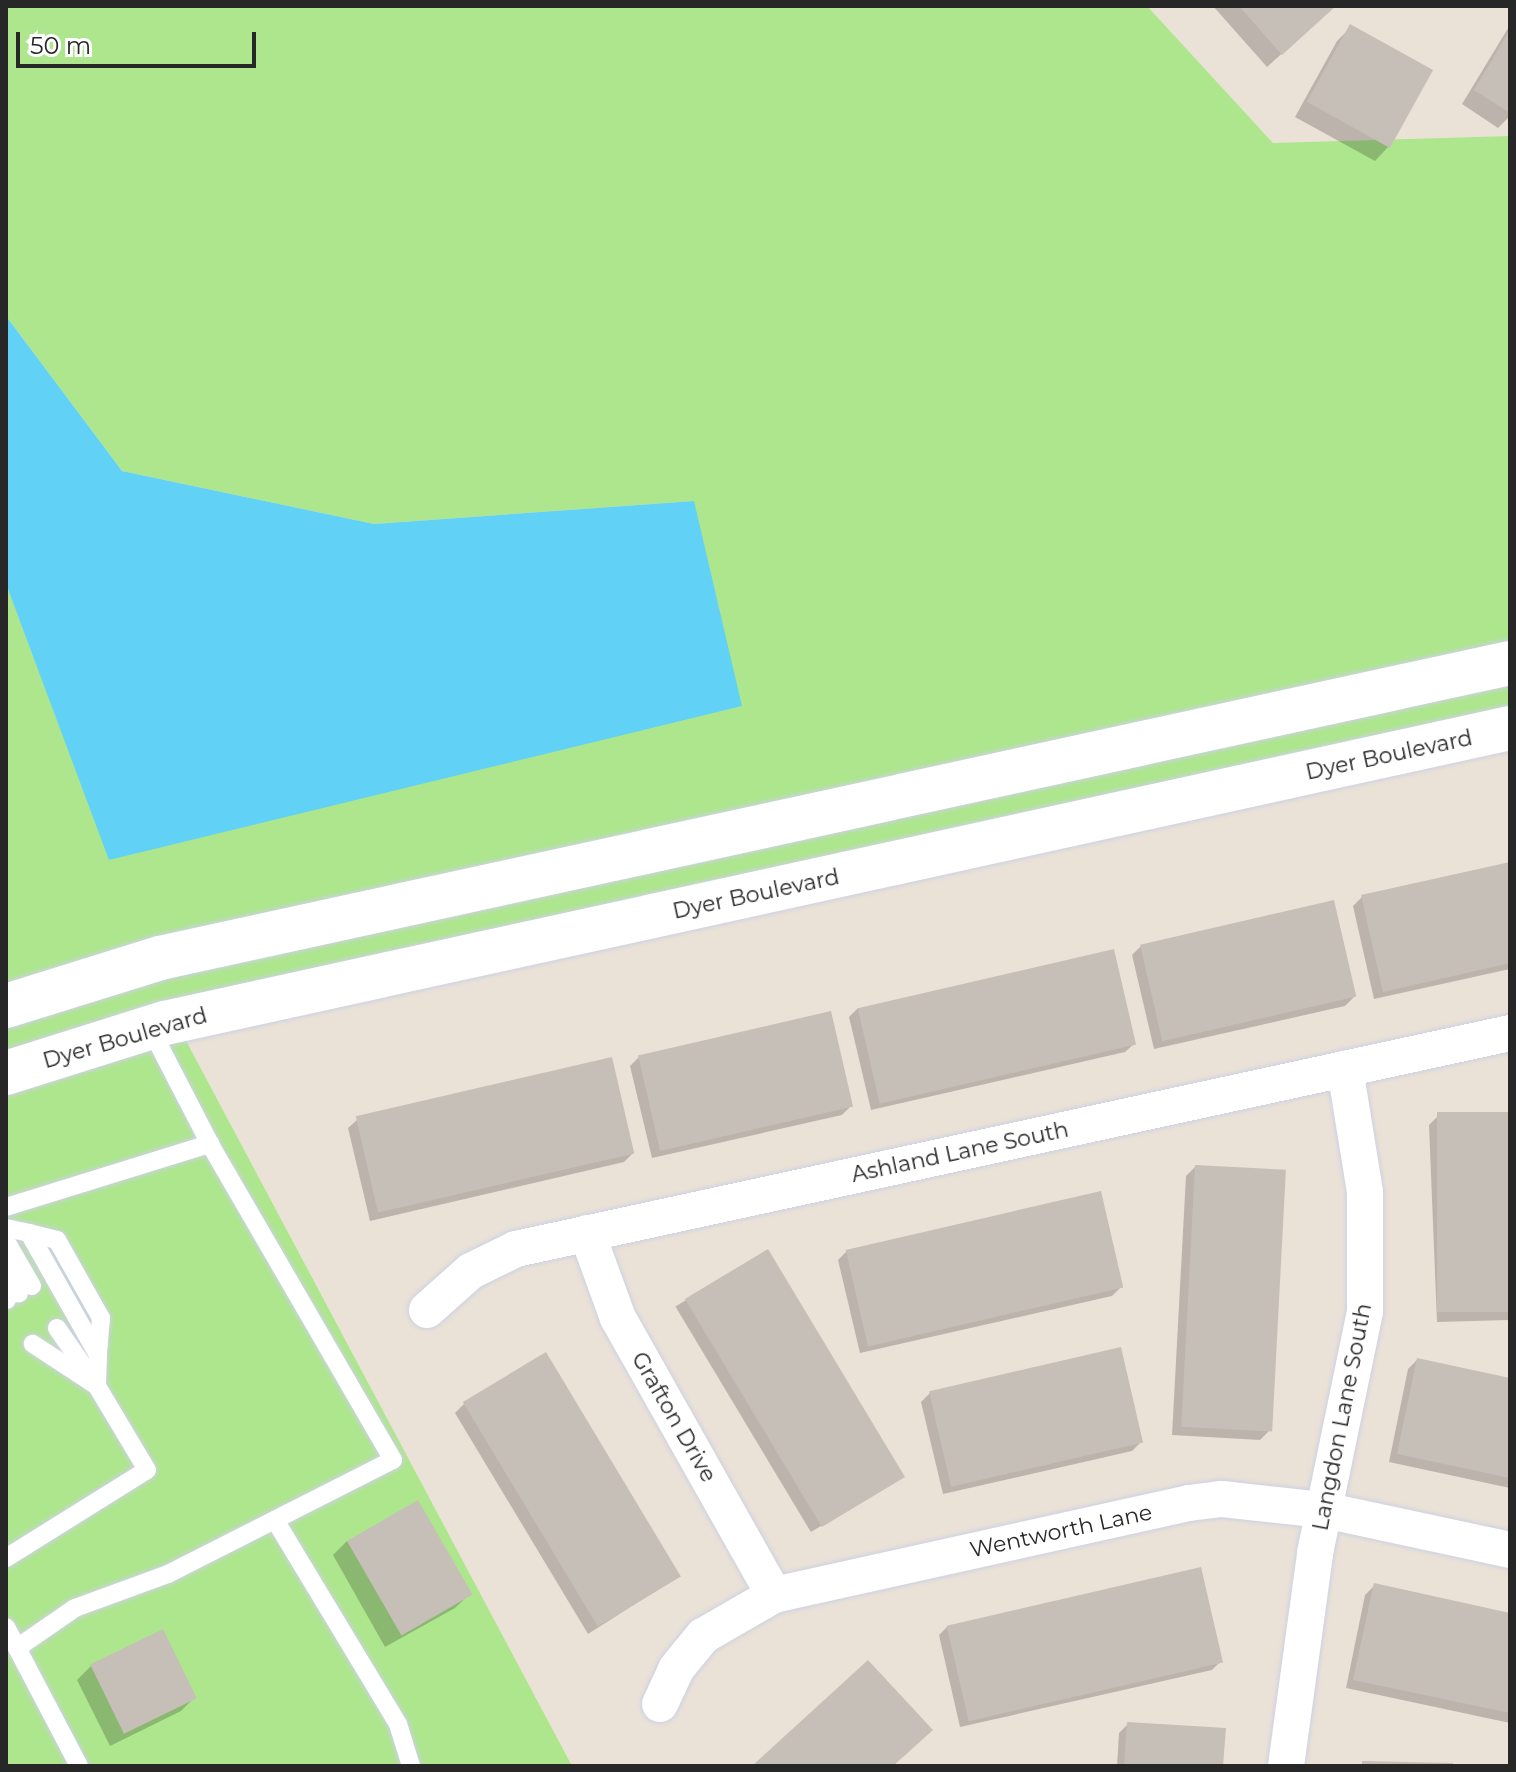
<!DOCTYPE html>
<html>
<head>
<meta charset="utf-8">
<style>
	body { margin:0 }
	#map { position:relative; width:1516px; height:1772px; overflow:hidden; background:#ebe2d7; font-family:Montserrat,sans-serif }
	div>[style] { position:absolute }
	[style*='--x'] { left:calc(var(--x)*1px); top:calc(var(--y)*1px); width:calc(var(--w)*1px); rotate:calc(var(--a)*1deg) }
	.green>* { inset:0; background:#aee68e }
	.water>* { inset:0; background:#61d2f6 }
	.shadow>* { inset:0; background:#0003; transform-origin:0 0 }
	.building>* { inset:0; background:#c6bfb7; transform-origin:0 0 }
	.roads { filter:drop-shadow(0 0 2px #ccd1e2) drop-shadow(0 0 2px #ccd1e2) }
	.lane>* { height:18px; margin:-9px; padding:0 9px; transform-origin:9px; border-radius:9px; background:#fff }
	.street>* { height:36px; margin:-18px; padding:0 18px; transform-origin:18px; border-radius:18px; background:#fff }
	.secondary>* { height:44px; margin:-22px; padding:0 22px; transform-origin:22px; border-radius:22px; background:#fff }
	span { translate:-50% -50%; white-space:nowrap; text-align:center; line-height:1.15; -webkit-text-stroke:7px #fff; paint-order:stroke }
	.street-label { font-size:22px; color:#272727 }
	.frame { position:absolute; inset:0; border:8px solid #272727; pointer-events:none }
	.scale { position:absolute; left:16px; top:32px; width:240px; height:36px; box-sizing:border-box; border:4px solid #272727; border-top:0; padding-left:10px; font-size:24px; line-height:28px; white-space:nowrap; color:#272727; -webkit-text-stroke:6px #fff; paint-order:stroke }
</style>
</head>
<body>
<div id="map">
	<div class="green">
		<div style="clip-path:polygon(6px 6px,1147px 6px,1273px 143px,1510px 136px,1510px 646px,6px 988px,6px 584px,110px 860px,694px 501px,374px 524px,122px 471px,6px 316px)"></div>
		<div style="clip-path:polygon(1510px 681px,1510px 711px,6px 1055px,6px 1024px,162px 976px)"></div>
		<div style="clip-path:polygon(184px 1037px,572px 1766px,6px 1766px,6px 1090px)"></div>
	</div>
	<div class="water">
		<div style="clip-path:polygon(6px 316px,122px 471px,374px 524px,694px 501px,742px 706px,109px 860px,6px 584px)"></div>
	</div>
	<div class="shadow">
		<div style="clip-path:polygon(1213px 6px,1335px 6px,1267px 67px)"></div>
		<div style="clip-path:polygon(1510px 25px,1510px 116px,1498px 128px,1462px 104px)"></div>
		<div style="clip-path:polygon(1351px 27px,1388px 147px,1375px 161px,1295px 117px,1337px 41px)"></div>
		<div style="clip-path:polygon(1510px 864px,1510px 969px,1374px 999px,1353px 906px,1362px 897px)"></div>
		<div style="clip-path:polygon(1141px 946px,1354px 997px,1345px 1006px,1154px 1049px,1132px 955px)"></div>
		<div style="clip-path:polygon(858px 1008px,1134px 1044px,1125px 1052px,871px 1110px,849px 1017px)"></div>
		<div style="clip-path:polygon(639px 1057px,851px 1106px,842px 1115px,652px 1158px,630px 1066px)"></div>
		<div style="clip-path:polygon(1510px 1114px,1510px 1320px,1437px 1322px,1429px 1125px,1438px 1116px)"></div>
		<div style="clip-path:polygon(357px 1120px,633px 1153px,624px 1162px,370px 1221px,348px 1128px)"></div>
		<div style="clip-path:polygon(1195px 1167px,1269px 1431px,1260px 1440px,1172px 1435px,1186px 1176px)"></div>
		<div style="left:768px;top:1251px;width:263px;height:108px;rotate:59deg"></div>
		<div style="clip-path:polygon(847px 1251px,1121px 1287px,1112px 1296px,860px 1353px,838px 1260px)"></div>
		<div style="clip-path:polygon(1417px 1360px,1510px 1380px,1510px 1488px,1389px 1462px,1408px 1369px)"></div>
		<div style="clip-path:polygon(930px 1393px,1141px 1442px,1132px 1451px,943px 1494px,921px 1402px)"></div>
		<div style="clip-path:polygon(464px 1404px,679px 1576px,588px 1634px,455px 1413px)"></div>
		<div style="clip-path:polygon(347px 1541px,469px 1595px,455px 1608px,385px 1647px,333px 1555px)"></div>
		<div style="clip-path:polygon(1374px 1586px,1510px 1615px,1510px 1723px,1346px 1688px,1365px 1595px)"></div>
		<div style="clip-path:polygon(948px 1626px,1221px 1661px,1212px 1670px,960px 1727px,939px 1635px)"></div>
		<div style="clip-path:polygon(162px 1631px,194px 1698px,181px 1711px,110px 1746px,77px 1680px,91px 1666px)"></div>
		<div style="clip-path:polygon(1128px 1724px,1221px 1766px,1117px 1766px,1119px 1733px)"></div>
	</div>
	<div class="building">
		<div style="clip-path:polygon(1239px 6px,1336px 6px,1282px 55px)"></div>
		<div style="left:1350px;top:24px;width:95px;height:89px;rotate:29deg"></div>
		<div style="clip-path:polygon(1510px 30px,1510px 113px,1474px 90px)"></div>
		<div style="clip-path:polygon(1510px 862px,1510px 963px,1383px 992px,1361px 895px)"></div>
		<div style="left:1334px;top:900px;width:99px;height:199px;rotate:77deg"></div>
		<div style="left:1114px;top:949px;width:98px;height:263px;rotate:77deg"></div>
		<div style="left:831px;top:1011px;width:98px;height:198px;rotate:77deg"></div>
		<div style="left:612px;top:1057px;width:99px;height:263px;rotate:77deg"></div>
		<div style="left:1510px;top:1112px;width:200px;height:73px;rotate:90deg"></div>
		<div style="left:1195px;top:1165px;width:91px;height:262px;rotate:3deg"></div>
		<div style="left:1101px;top:1191px;width:99px;height:262px;rotate:77deg"></div>
		<div style="left:768px;top:1249px;width:266px;height:97px;rotate:59deg"></div>
		<div style="left:1121px;top:1347px;width:98px;height:197px;rotate:77deg"></div>
		<div style="left:546px;top:1352px;width:262px;height:97px;rotate:59deg"></div>
		<div style="clip-path:polygon(1417px 1358px,1510px 1378px,1510px 1478px,1397px 1454px)"></div>
		<div style="left:418px;top:1500px;width:109px;height:82px;rotate:60deg"></div>
		<div style="left:1201px;top:1567px;width:98px;height:261px;rotate:77deg"></div>
		<div style="clip-path:polygon(1374px 1583px,1510px 1613px,1510px 1713px,1353px 1680px)"></div>
		<div style="left:163px;top:1629px;width:77px;height:81px;rotate:64deg"></div>
		<div style="clip-path:polygon(868px 1660px,933px 1730px,893px 1766px,752px 1766px)"></div>
		<div style="clip-path:polygon(1127px 1722px,1226px 1728px,1223px 1766px,1124px 1766px)"></div>
		<div style="clip-path:polygon(1362px 1761px,1453px 1763px,1453px 1766px,1362px 1766px)"></div>
	</div>
	<div class="roads">
		<div class="lane">
			<div style="--x:6;--y:1207;--w:214;--a:-17.2"></div>
			<div style="--x:6;--y:1228;--w:24;--a:12"></div>
			<div style="--x:29;--y:1233;--w:140;--a:60.5"></div>
			<div style="--x:98;--y:1355;--w:31;--a:92"></div>
			<div style="--x:29;--y:1233;--w:29;--a:14"></div>
			<div style="--x:57;--y:1240;--w:90;--a:60.6"></div>
			<div style="--x:101;--y:1318;--w:37;--a:95"></div>
			<div style="--x:6;--y:1241;--w:52;--a:60"></div>
			<div style="--x:9;--y:1261;--w:34;--a:73"></div>
			<div style="--x:6;--y:1293;--w:7;--a:82"></div>
			<div style="--x:57;--y:1328;--w:60;--a:55.2"></div>
			<div style="--x:275;--y:1520;--w:238;--a:58.9"></div>
			<div style="--x:398;--y:1724;--w:44;--a:72.8"></div>
			<div style="--x:6;--y:1558;--w:166;--a:-32"></div>
			<div style="--x:147;--y:1470;--w:98;--a:-120.8"></div>
			<div style="--x:97;--y:1386;--w:77;--a:-146.7"></div>
			<div style="--x:6;--y:1627;--w:24;--a:62"></div>
			<div style="--x:79;--y:1766;--w:133;--a:-117.7"></div>
			<div style="--x:17;--y:1648;--w:70;--a:-34.6"></div>
			<div style="--x:75;--y:1608;--w:99;--a:-20.1"></div>
			<div style="--x:168;--y:1574;--w:252;--a:-26.9"></div>
			<div style="--x:393;--y:1460;--w:365;--a:-120.1"></div>
			<div style="--x:210;--y:1144;--w:131;--a:-117.3"></div>
		</div>
		<div class="street">
			<div style="--x:587;--y:1233;--w:90;--a:70"></div>
			<div style="--x:618;--y:1318;--w:318;--a:60.6"></div>
			<div style="--x:427;--y:1310;--w:59;--a:-41.6"></div>
			<div style="--x:471;--y:1271;--w:50;--a:-26.1"></div>
			<div style="--x:516;--y:1249;--w:1017;--a:-12.26"></div>
			<div style="--x:660;--y:1704;--w:38;--a:-65"></div>
			<div style="--x:676;--y:1669;--w:43;--a:-50.7"></div>
			<div style="--x:703;--y:1636;--w:82;--a:-30"></div>
			<div style="--x:774;--y:1595;--w:425;--a:-12.5"></div>
			<div style="--x:1189;--y:1503;--w:33;--a:-7"></div>
			<div style="--x:1222;--y:1499;--w:103;--a:6.2"></div>
			<div style="--x:1324;--y:1510;--w:190;--a:12.1"></div>
			<div style="--x:1286;--y:1766;--w:215;--a:-82.2"></div>
			<div style="--x:1315;--y:1553;--w:247;--a:-78.3"></div>
			<div style="--x:1365;--y:1311;--w:119;--a:-90"></div>
			<div style="--x:1365;--y:1192;--w:125;--a:-99.2"></div>
		</div>
		<div class="secondary">
			<div style="--x:6;--y:1006;--w:161;--a:-17.3"></div>
			<div style="--x:160;--y:958;--w:1382;--a:-12.33"></div>
			<div style="--x:6;--y:1073;--w:167;--a:-17.5"></div>
			<div style="--x:165;--y:1023;--w:1377;--a:-12.37"></div>
		</div>
	</div>
	<div class="street-label">
		<span style="left:1389px;top:755px;rotate:-12deg">Dyer Boulevard</span>
		<span style="left:756px;top:894px;rotate:-12deg">Dyer Boulevard</span>
		<span style="left:125px;top:1038px;rotate:-16deg">Dyer Boulevard</span>
		<span style="left:960px;top:1152px;rotate:-12deg">Ashland Lane South</span>
		<span style="left:674px;top:1417px;rotate:60deg">Grafton Drive</span>
		<span style="left:1342px;top:1417px;rotate:-79deg">Langdon Lane South</span>
		<span style="left:1061px;top:1531px;rotate:-12deg">Wentworth Lane</span>
	</div>
	<div class="frame"></div>
	<div class="scale">50 m</div>
</div>
</body>
</html>
